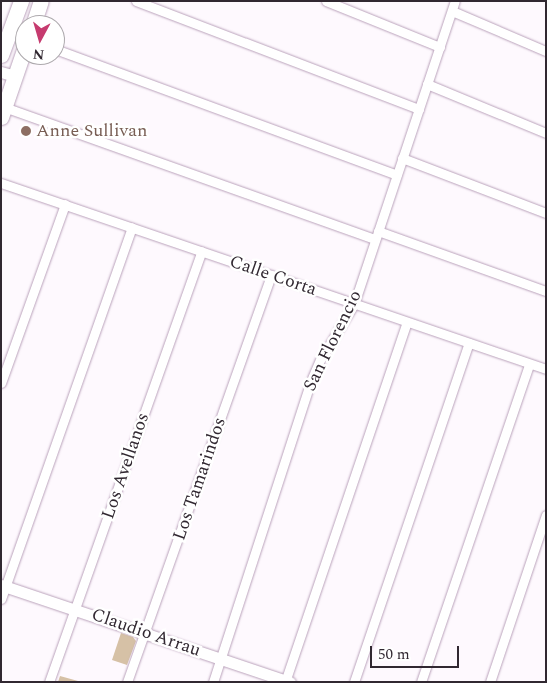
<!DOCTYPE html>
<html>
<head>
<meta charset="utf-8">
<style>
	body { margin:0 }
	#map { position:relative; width:547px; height:683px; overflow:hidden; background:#fef9fe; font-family:Spectral,serif }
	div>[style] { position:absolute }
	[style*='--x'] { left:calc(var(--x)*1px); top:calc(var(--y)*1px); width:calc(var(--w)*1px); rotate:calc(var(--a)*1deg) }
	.building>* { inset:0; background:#d6c1a6 }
	.roads { filter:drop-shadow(0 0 1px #baa2bb) drop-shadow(0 0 1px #baa2bb) }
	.minor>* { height:9px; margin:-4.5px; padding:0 4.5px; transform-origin:4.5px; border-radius:4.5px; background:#fff }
	.tertiary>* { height:11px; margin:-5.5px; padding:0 5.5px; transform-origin:5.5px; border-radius:5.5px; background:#fff }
	.primary>* { height:15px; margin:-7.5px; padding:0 7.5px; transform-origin:7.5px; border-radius:7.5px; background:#fff }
	.dots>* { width:14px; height:14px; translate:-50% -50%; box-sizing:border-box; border:2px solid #fff; border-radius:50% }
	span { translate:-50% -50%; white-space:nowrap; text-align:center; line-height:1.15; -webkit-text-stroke:5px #fff; paint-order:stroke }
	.education-label { font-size:18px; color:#785e54 }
	.left { translate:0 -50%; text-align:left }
	.street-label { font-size:18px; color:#312831 }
	.frame { position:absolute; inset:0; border:2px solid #312831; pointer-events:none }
	.north { position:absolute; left:15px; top:15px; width:50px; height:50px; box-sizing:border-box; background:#fff; border:1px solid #ada9ad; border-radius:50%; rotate:186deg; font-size:14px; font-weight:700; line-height:20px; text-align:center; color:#312831 }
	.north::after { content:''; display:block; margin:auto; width:18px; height:22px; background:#c63b6f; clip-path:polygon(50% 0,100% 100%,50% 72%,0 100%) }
	.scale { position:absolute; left:370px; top:646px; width:89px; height:22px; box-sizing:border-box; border:2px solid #312831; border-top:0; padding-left:6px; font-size:15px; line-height:18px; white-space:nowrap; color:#312831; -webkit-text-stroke:4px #fff; paint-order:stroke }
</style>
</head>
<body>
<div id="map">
	<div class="building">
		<div style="clip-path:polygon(121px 633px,133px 637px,136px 641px,127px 665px,112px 660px)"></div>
		<div style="clip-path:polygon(60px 676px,78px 681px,78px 682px,58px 682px)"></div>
	</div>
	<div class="roads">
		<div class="minor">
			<div style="--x:136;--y:1;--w:303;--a:20.9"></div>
			<div style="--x:326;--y:1;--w:123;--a:22"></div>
			<div style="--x:452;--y:11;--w:102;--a:23.1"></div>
			<div style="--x:55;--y:49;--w:364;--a:20.2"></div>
			<div style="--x:427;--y:84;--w:129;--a:22.4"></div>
			<div style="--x:4;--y:107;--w:394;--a:19.6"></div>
			<div style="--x:402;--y:158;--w:154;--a:20.9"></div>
			<div style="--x:1;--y:183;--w:576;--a:18.84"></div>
			<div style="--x:378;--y:231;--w:178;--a:19.7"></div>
			<div style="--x:1;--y:383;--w:190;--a:-70.3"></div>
			<div style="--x:1;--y:599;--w:394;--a:-70.6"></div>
			<div style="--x:49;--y:682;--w:457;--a:-70.5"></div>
			<div style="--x:127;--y:682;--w:432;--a:-70.5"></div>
			<div style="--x:213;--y:682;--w:314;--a:-72"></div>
			<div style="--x:310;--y:383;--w:25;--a:-67"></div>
			<div style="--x:320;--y:360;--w:66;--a:-58.7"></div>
			<div style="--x:354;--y:304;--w:319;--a:-71.6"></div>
			<div style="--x:285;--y:682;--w:380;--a:-71.3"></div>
			<div style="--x:354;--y:682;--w:358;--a:-71.3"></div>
			<div style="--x:421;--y:682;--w:336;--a:-71.2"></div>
			<div style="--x:490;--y:682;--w:176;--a:-71.5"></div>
		</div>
		<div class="tertiary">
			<div style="--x:1;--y:72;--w:15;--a:16"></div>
			<div style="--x:1;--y:585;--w:305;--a:18.6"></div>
		</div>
		<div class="primary">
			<div style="--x:33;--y:25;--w:25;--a:-72"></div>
			<div style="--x:1;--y:55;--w:58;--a:-69.7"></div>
			<div style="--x:1;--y:117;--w:74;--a:-71.1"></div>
		</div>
	</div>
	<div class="dots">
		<div style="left:26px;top:131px;background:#8d6e63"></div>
	</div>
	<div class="education-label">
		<span class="left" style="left:36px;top:131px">Anne Sullivan</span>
	</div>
	<div class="street-label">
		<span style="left:273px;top:276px;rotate:19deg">Calle Corta</span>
		<span style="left:333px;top:341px;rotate:-64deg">San Florencio</span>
		<span style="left:126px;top:466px;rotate:-71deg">Los Avellanos</span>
		<span style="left:200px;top:479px;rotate:-71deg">Los Tamarindos</span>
		<span style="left:146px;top:633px;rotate:19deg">Claudio Arrau</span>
	</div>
	<div class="frame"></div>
	<div class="north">N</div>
	<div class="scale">50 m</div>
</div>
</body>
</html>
